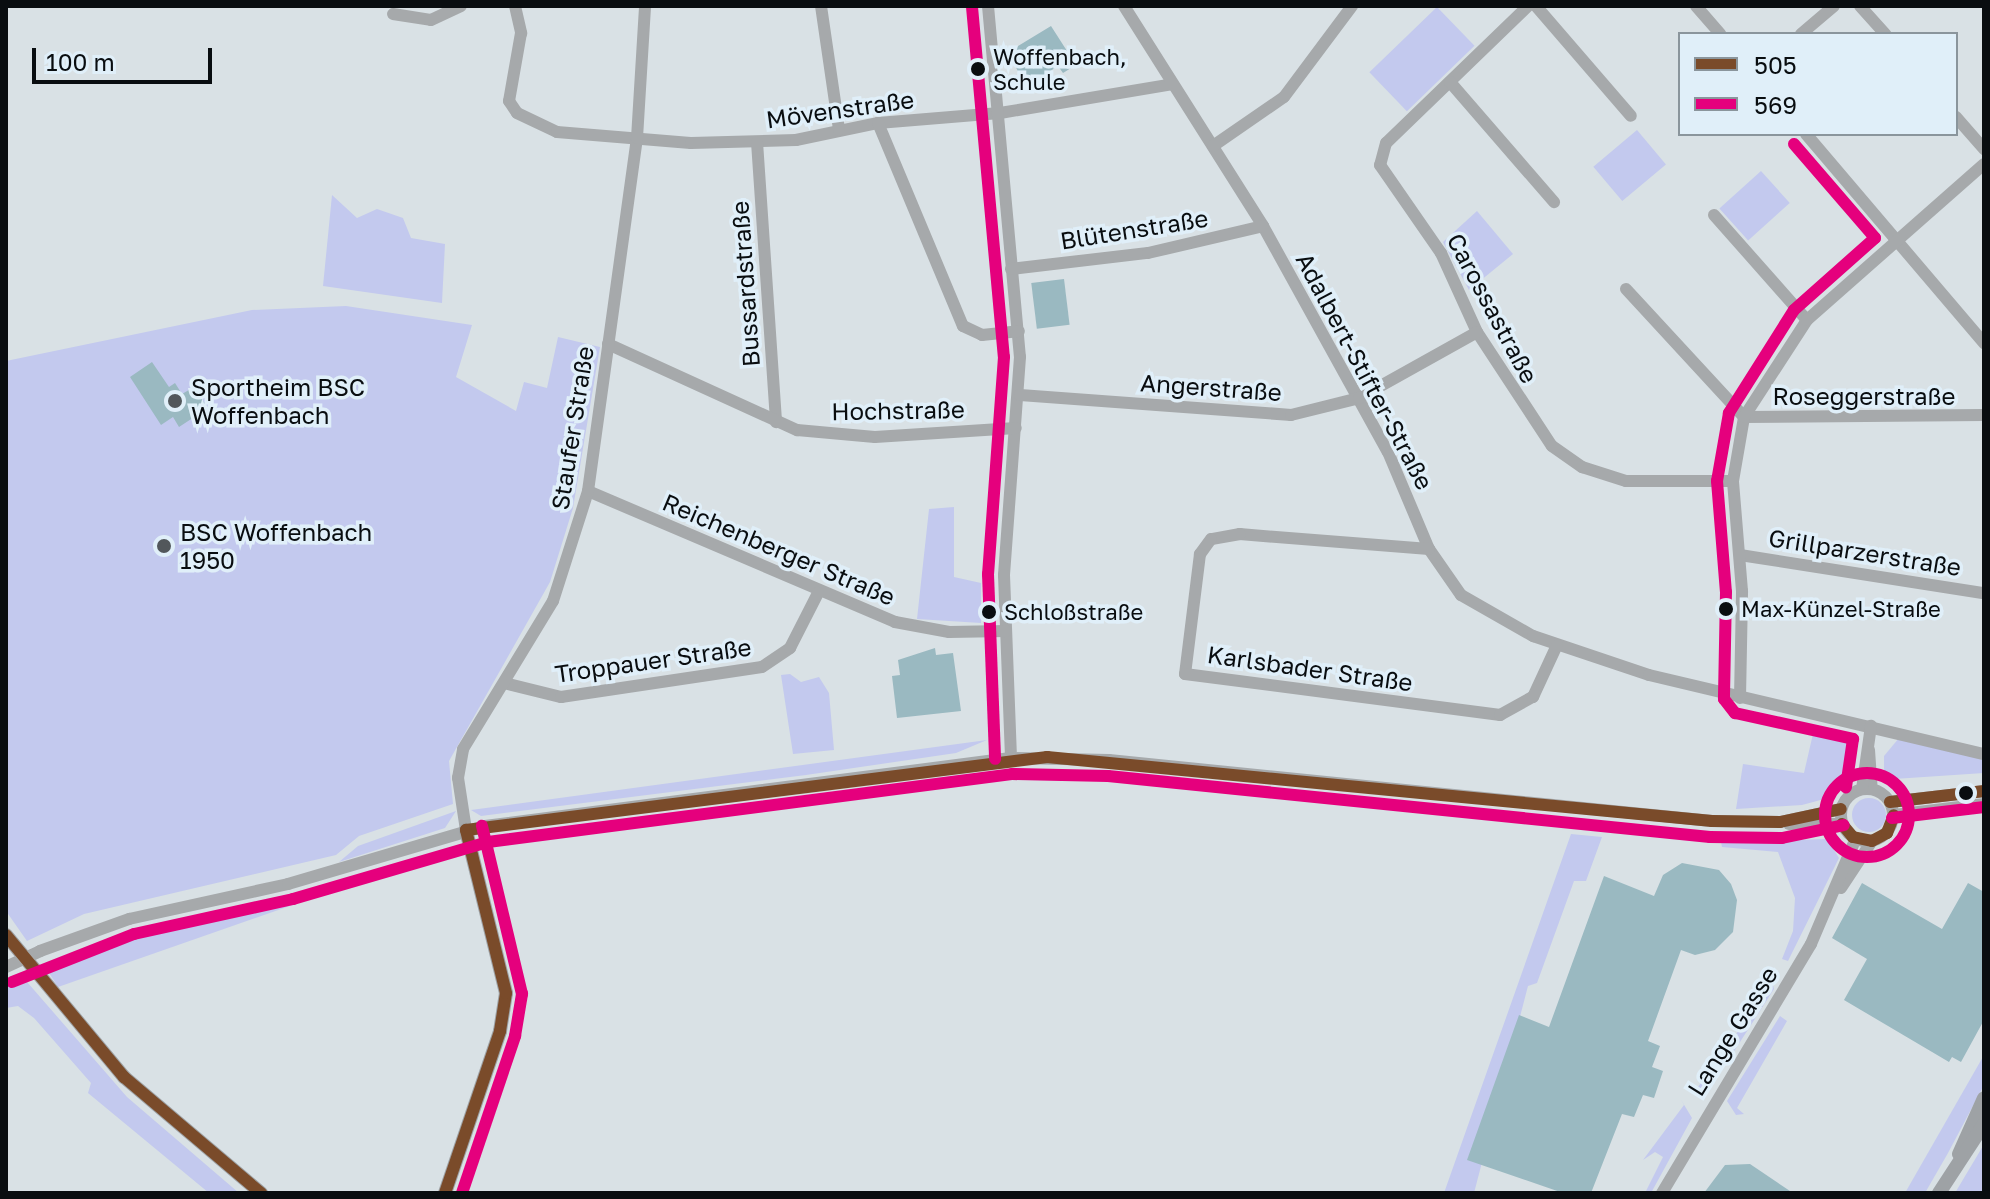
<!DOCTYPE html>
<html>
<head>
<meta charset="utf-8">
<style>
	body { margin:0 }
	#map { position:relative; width:1990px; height:1199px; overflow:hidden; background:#d9e1e5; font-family:"Golos Text",sans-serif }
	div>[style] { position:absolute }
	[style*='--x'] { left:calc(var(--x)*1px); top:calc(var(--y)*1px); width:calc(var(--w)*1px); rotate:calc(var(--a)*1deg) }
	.green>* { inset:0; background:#c3c9ee; transform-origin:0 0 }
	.round { border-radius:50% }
	.building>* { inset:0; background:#9ab9c1; transform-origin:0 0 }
	.minor>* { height:12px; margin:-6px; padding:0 6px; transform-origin:6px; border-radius:6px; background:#a6a9ab }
	.minor>.ring { margin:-6px; padding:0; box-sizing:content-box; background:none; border:12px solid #a6a9ab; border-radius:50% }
	.major>* { height:14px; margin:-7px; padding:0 7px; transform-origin:7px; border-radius:7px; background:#9ea2a5 }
	.minor-bridge>* { height:12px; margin:-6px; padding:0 6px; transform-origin:6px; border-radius:6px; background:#a6a9ab }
	.bus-1>* { height:12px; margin:-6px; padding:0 6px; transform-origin:6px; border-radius:6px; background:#7a4b2a }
	.bus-2>* { height:12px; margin:-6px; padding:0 6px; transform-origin:6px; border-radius:6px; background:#e5007d }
	.bus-2>.ring { margin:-6px; padding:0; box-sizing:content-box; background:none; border:12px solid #e5007d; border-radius:50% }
	.dots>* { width:22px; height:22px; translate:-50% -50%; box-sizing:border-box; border:4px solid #e0eff9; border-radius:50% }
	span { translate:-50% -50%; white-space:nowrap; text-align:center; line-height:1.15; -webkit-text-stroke:7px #e0eff9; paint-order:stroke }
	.bus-label { font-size:22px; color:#090d10 }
	.left { translate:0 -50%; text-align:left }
	.street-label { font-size:24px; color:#090d10 }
	.poi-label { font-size:24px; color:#090d10 }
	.frame { position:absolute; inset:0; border:8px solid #090d10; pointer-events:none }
	.legend { position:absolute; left:1678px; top:32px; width:280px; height:104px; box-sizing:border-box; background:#e0eff9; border:2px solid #8a959c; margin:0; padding:10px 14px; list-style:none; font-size:24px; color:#090d10 }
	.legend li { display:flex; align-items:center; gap:16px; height:40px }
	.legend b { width:40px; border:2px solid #8a959c }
	.scale { position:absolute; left:32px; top:48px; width:180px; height:36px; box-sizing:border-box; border:4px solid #090d10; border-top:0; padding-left:10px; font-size:24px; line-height:28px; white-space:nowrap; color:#090d10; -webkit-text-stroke:6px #e0eff9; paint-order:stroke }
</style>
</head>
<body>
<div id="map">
	<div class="green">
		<div style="left:1437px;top:7px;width:54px;height:94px;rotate:46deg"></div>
		<div style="left:1637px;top:130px;width:45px;height:57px;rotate:50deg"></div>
		<div style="left:1761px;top:171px;width:43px;height:56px;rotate:48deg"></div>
		<div style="clip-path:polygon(332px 195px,357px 218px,377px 209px,403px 218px,411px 238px,445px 244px,442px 303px,323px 286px)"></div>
		<div style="clip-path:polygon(1477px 211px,1513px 254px,1469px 290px,1443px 242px)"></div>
		<div style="clip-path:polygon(346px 306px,472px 325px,456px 377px,516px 411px,524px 382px,547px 388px,558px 337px,600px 347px,573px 508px,550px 582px,449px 761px,453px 804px,359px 836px,336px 855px,84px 914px,27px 941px,6px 911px,6px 361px,252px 310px)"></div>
		<div style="clip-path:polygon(954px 507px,954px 577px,981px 583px,981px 623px,917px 619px,929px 509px)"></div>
		<div style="clip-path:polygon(790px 674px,801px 682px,819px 677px,829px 693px,834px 750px,793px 754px,781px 675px)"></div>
		<div style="clip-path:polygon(1815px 725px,1838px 730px,1854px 743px,1856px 762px,1844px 784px,1828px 798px,1802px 805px,1736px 809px,1743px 764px,1804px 773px)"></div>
		<div style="clip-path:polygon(1899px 738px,1984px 759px,1984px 773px,1894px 779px,1884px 770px,1884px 756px)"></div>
		<div style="clip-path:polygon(987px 740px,956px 753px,806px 775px,481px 816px,471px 810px)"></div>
		<div class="round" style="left:1852px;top:798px;width:34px;height:34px"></div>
		<div style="clip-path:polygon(456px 811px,445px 828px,339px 862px,358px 846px)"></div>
		<div style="clip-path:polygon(1571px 834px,1602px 837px,1586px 881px,1574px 881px,1537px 983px,1528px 986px,1474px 1193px,1444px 1193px)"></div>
		<div style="clip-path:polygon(1827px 839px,1839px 858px,1788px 961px,1782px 959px,1793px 931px,1795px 898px,1778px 852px,1722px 847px,1721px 842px)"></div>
		<div style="clip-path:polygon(346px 880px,344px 887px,58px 987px,44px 965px,99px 942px)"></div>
		<div style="clip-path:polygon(21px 975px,127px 1097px,239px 1193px,209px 1193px,88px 1093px,91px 1083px,34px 1018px,18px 1006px,6px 1008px,6px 982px)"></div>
		<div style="clip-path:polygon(1761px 981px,1772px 982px,1774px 989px,1715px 1081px,1702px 1092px,1690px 1087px,1698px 1087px,1729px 1045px,1768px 986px)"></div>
		<div style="clip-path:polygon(1780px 1016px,1787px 1021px,1737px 1108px,1744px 1114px,1736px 1115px,1727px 1101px)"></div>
		<div style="clip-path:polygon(1984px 1055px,1984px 1085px,1948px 1153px,1925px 1193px,1905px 1193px)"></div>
		<div style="clip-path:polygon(1680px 1098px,1692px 1118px,1651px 1193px,1645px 1193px,1663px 1157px,1655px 1152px,1643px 1160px,1684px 1105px)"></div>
		<div style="clip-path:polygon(1984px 1144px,1984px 1193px,1955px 1193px,1980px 1151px)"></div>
	</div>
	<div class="building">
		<div style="clip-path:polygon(1051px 26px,1076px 65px,1063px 73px,1058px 66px,1024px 88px,1010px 51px)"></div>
		<div style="left:1064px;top:279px;width:46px;height:33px;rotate:83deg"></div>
		<div style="clip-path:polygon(152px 362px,169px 387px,175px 383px,182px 394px,194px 387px,208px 408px,179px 427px,173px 417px,161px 425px,130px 377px)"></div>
		<div style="clip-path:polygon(935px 648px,936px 655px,953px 653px,961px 711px,897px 718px,892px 676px,900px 675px,898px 660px)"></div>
		<div style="clip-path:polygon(1682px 863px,1719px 870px,1731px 884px,1737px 900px,1733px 932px,1715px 950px,1695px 955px,1681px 950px,1648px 1041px,1660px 1046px,1652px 1067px,1663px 1071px,1654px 1098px,1643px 1095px,1634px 1117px,1622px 1114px,1591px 1193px,1563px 1193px,1467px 1160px,1519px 1015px,1549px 1027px,1604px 876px,1654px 896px,1663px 875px)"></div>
		<div style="clip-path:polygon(1862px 883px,1942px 929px,1968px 883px,1984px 892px,1984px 1020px,1961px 1062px,1952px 1057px,1949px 1062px,1844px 1000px,1867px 959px,1832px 938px)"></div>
		<div style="clip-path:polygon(1750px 1164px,1793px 1193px,1704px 1193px,1725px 1165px)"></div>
	</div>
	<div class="minor">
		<div style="--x:515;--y:6;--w:28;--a:77"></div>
		<div style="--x:521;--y:33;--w:69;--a:100"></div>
		<div style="--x:509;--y:101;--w:14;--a:56"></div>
		<div style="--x:517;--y:113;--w:44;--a:25.4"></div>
		<div style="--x:557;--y:132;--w:134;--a:4.7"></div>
		<div style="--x:691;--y:143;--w:105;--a:-1.6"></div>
		<div style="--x:796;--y:140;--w:84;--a:-11.7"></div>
		<div style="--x:878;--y:123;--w:122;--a:-4.7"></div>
		<div style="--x:1000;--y:113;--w:175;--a:-9.5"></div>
		<div style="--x:821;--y:6;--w:125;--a:81.7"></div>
		<div style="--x:988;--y:6;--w:352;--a:84.8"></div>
		<div style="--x:1020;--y:357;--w:219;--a:94.2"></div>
		<div style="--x:1004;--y:575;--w:183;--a:87.8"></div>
		<div style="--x:1124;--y:6;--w:260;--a:57.7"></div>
		<div style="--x:1263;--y:226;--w:258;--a:61.1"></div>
		<div style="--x:1388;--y:452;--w:105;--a:67.1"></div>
		<div style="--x:1429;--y:549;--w:56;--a:55.2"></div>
		<div style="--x:1461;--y:595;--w:83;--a:29.7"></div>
		<div style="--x:1533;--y:636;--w:122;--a:18.6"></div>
		<div style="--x:1649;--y:675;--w:344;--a:13.3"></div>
		<div style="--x:1528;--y:6;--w:197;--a:136"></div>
		<div style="--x:1386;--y:143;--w:23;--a:105"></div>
		<div style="--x:1380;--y:165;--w:107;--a:55.3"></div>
		<div style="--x:1441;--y:253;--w:87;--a:65.5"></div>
		<div style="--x:1477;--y:332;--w:136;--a:56.7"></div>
		<div style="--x:1552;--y:446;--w:37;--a:35"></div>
		<div style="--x:1582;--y:467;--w:46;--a:17.7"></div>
		<div style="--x:1626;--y:481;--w:107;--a:0"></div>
		<div style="--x:1536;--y:6;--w:145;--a:49.2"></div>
		<div style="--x:1696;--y:6;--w:37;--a:49"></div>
		<div style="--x:1860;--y:6;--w:38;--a:48"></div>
		<div style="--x:393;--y:14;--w:38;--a:9"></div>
		<div style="--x:431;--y:20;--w:33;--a:-25"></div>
		<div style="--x:1801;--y:34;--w:43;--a:-40.3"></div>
		<div style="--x:1450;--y:82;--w:159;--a:49.1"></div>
		<div style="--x:1956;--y:117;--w:43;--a:48.8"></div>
		<div style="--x:878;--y:123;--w:220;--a:67.3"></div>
		<div style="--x:963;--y:326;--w:21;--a:25"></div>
		<div style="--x:982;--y:335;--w:37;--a:-6"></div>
		<div style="--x:1806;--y:134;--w:275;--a:49.6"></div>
		<div style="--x:757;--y:142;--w:281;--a:86.1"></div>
		<div style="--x:1213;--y:146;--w:86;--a:-34.6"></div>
		<div style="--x:1284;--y:97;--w:114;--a:-53.2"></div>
		<div style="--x:1714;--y:215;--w:140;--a:48.5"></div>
		<div style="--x:1011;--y:269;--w:138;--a:-6.7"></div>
		<div style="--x:1148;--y:253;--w:118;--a:-13.2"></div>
		<div style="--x:1626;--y:289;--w:174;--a:47.3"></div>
		<div style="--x:1744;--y:417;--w:240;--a:-0.5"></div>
		<div style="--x:608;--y:344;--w:208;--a:24.5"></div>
		<div style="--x:797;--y:430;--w:78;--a:5.1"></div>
		<div style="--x:875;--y:437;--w:141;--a:-3.7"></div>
		<div style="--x:1020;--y:395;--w:272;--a:4.2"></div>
		<div style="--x:1291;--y:415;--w:70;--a:-14"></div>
		<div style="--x:1359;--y:398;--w:135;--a:-29.2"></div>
		<div style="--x:588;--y:491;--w:334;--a:23.1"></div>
		<div style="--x:895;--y:622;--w:55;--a:10.5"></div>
		<div style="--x:949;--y:632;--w:57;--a:-1"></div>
		<div style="--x:1429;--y:549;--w:190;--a:-175.5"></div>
		<div style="--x:1240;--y:534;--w:29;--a:170"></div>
		<div style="--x:1211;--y:539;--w:19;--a:126"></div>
		<div style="--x:1200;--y:554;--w:121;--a:97.1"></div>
		<div style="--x:1185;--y:674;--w:318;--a:7.4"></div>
		<div style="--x:1500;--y:715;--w:38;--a:-29"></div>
		<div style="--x:1533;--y:697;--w:57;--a:-65.2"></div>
		<div style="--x:1740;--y:555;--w:247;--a:8.9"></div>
		<div style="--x:504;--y:683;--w:59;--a:13.8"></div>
		<div style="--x:561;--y:697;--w:203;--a:-8.5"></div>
		<div style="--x:762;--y:667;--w:34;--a:-34"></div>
		<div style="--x:790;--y:648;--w:62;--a:-63"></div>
		<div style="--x:1740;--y:698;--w:107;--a:-88.9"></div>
		<div style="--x:1742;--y:591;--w:110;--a:-94.7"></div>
		<div style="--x:1733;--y:481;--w:65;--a:-80.2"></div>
		<div style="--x:1744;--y:417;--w:116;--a:-57"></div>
		<div style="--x:1807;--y:320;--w:236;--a:-41.4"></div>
		<div style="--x:1869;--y:750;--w:39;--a:86"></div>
		<div class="ring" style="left:1841px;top:789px;width:40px;height:40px"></div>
		<div style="--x:1862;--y:789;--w:64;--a:-81.9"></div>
		<div style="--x:1890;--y:802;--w:95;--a:-6.7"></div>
		<div style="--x:1894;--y:815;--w:91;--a:-7"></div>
		<div style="--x:1789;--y:824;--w:53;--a:0"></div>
		<div style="--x:466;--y:830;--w:53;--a:-98.7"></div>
		<div style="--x:458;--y:778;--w:29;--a:-80"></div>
		<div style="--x:463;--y:749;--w:173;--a:-58.7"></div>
		<div style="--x:553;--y:601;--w:115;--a:-72.3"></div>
		<div style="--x:588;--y:491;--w:356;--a:-82.1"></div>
		<div style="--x:637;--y:138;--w:132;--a:-86.5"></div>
		<div style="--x:1841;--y:888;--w:56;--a:-56.6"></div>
		<div style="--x:40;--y:951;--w:95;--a:-19.8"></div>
		<div style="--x:129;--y:919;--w:163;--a:-12.4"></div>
		<div style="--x:288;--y:884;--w:205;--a:-16.4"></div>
		<div style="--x:485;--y:826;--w:530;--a:-7.37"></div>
		<div style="--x:1011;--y:758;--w:98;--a:1.2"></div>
		<div style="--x:1109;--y:760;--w:606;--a:5.78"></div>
		<div style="--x:1712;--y:821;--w:68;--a:0.8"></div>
		<div style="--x:1780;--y:822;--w:62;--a:-12"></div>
		<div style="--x:1662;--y:1193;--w:290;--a:-59.1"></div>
		<div style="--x:1811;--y:944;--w:115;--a:-67"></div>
	</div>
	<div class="major">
		<div style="--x:6;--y:935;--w:185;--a:50.3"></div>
		<div style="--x:124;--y:1077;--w:180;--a:40.3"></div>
		<div style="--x:1959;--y:1154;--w:61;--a:-65.9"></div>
		<div style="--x:445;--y:1193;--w:171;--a:-71.2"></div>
		<div style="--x:500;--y:1031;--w:38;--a:-81"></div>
		<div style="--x:506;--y:993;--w:168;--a:-103.8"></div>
		<div style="--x:1939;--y:1193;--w:82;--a:-56.9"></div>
	</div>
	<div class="minor-bridge">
		<div style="--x:6;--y:967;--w:38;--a:-25"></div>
	</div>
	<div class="bus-1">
		<div style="--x:1890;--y:802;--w:95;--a:-6.7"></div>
		<div style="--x:1842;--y:824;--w:17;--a:50"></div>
		<div style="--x:1853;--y:837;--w:19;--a:12"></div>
		<div style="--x:1872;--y:841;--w:17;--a:-28"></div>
		<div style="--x:1887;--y:833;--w:19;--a:-69"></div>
		<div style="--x:466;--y:830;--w:586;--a:-7.16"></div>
		<div style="--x:1047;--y:757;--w:668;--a:5.5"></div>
		<div style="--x:1712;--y:821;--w:68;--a:0.8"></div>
		<div style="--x:1780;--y:822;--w:62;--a:-12"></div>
		<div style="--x:6;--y:935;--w:185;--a:50.3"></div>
		<div style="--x:124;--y:1077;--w:180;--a:40.3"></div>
		<div style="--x:445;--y:1193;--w:171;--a:-71.2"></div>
		<div style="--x:500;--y:1031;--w:38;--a:-81"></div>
		<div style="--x:506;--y:993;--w:168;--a:-103.8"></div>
	</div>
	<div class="bus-2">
		<div style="--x:972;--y:7;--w:351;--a:84.8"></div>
		<div style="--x:1004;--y:357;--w:218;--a:94.2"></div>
		<div style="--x:988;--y:574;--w:185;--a:87.8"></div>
		<div style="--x:1794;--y:144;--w:124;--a:49.2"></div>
		<div style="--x:1875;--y:238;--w:108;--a:138.4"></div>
		<div style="--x:1794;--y:310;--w:122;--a:122.3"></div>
		<div style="--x:1729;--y:413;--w:69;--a:100"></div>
		<div style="--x:1717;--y:481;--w:111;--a:85.4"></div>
		<div style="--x:1726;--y:592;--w:107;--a:91.1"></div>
		<div style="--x:1724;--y:699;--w:18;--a:52"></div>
		<div style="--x:1735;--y:713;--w:121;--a:12.4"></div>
		<div style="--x:1853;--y:739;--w:49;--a:98.3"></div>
		<div class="ring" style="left:1825px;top:773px;width:72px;height:72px"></div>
		<div style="--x:1892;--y:818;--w:93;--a:-6.8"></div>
		<div style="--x:12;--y:982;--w:131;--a:-21.5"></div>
		<div style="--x:134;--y:934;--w:163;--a:-12.4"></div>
		<div style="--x:293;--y:899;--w:203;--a:-16.3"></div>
		<div style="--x:488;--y:842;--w:528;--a:-7.39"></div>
		<div style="--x:1012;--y:774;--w:96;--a:1.2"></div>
		<div style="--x:1108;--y:776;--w:605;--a:5.79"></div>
		<div style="--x:1710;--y:837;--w:72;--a:0.8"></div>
		<div style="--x:1782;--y:838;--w:63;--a:-11.8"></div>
		<div style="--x:462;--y:1193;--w:166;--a:-71.3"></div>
		<div style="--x:515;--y:1036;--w:43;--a:-80.5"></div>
		<div style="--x:522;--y:994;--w:173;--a:-103.4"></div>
	</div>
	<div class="dots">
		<div style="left:978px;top:69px;background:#090d10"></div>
		<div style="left:175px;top:401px;background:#52575b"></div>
		<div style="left:164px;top:546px;background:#52575b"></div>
		<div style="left:1726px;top:609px;background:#090d10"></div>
		<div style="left:989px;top:612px;background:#090d10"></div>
		<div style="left:1966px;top:793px;background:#090d10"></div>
	</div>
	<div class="bus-label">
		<span class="left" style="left:993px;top:69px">Woffenbach,<br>Schule</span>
		<span class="left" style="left:1741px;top:609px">Max-Künzel-Straße</span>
		<span class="left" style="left:1004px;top:612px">Schloßstraße</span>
	</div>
	<div class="street-label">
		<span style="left:840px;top:109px;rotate:-8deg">Mövenstraße</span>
		<span style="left:1134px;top:229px;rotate:-9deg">Blütenstraße</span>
		<span style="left:745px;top:284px;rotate:-94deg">Bussardstraße</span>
		<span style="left:1493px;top:308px;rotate:62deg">Carossastraße</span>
		<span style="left:1365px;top:371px;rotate:62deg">Adalbert-Stifter-Straße</span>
		<span style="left:1211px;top:387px;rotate:4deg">Angerstraße</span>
		<span style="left:1864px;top:396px">Roseggerstraße</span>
		<span style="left:898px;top:410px;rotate:-1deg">Hochstraße</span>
		<span style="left:572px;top:428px;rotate:-81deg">Staufer Straße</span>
		<span style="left:779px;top:549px;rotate:23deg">Reichenberger Straße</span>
		<span style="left:1865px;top:552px;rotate:9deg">Grillparzerstraße</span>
		<span style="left:653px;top:660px;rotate:-8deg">Troppauer Straße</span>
		<span style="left:1310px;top:668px;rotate:8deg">Karlsbader Straße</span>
		<span style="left:1732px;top:1031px;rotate:-58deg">Lange Gasse</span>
	</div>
	<div class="poi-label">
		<span class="left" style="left:191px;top:401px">Sportheim BSC<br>Woffenbach</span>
		<span class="left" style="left:180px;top:546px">BSC Woffenbach<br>1950</span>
	</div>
	<div class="frame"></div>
	<ul class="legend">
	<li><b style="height:10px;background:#7a4b2a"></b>505</li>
	<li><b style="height:10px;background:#e5007d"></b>569</li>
	</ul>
	<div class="scale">100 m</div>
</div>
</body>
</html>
